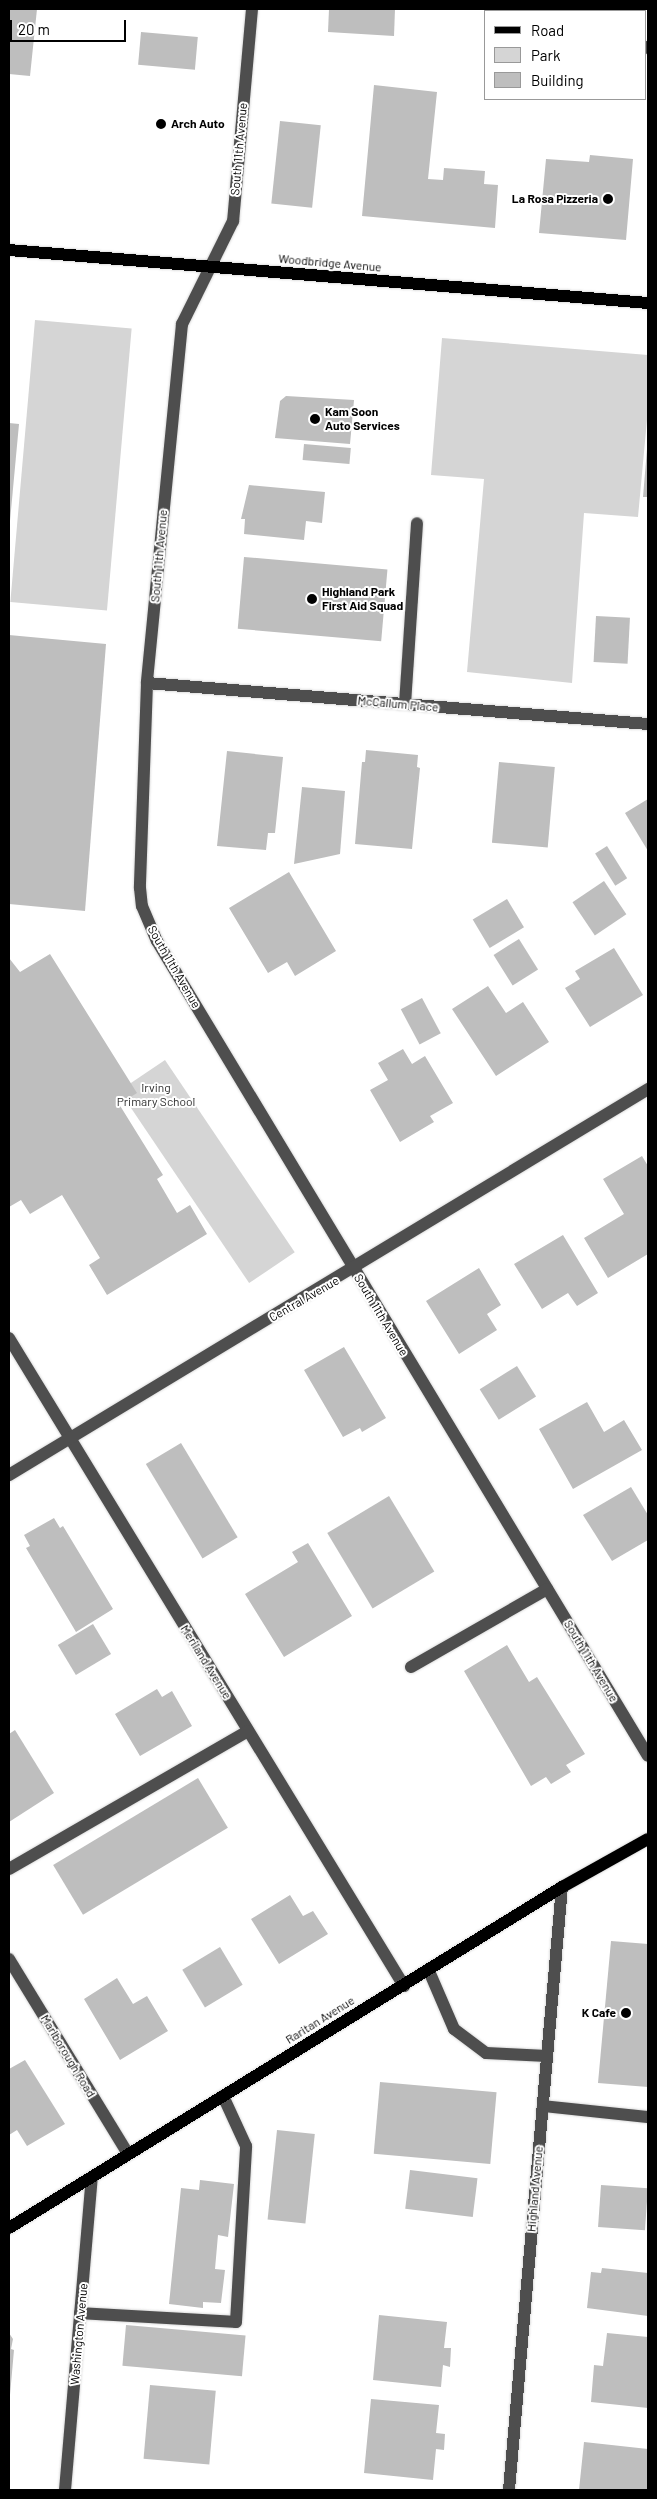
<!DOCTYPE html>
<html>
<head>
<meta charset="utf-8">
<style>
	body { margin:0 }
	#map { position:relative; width:657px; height:2499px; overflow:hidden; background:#fff; font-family:Barlow,sans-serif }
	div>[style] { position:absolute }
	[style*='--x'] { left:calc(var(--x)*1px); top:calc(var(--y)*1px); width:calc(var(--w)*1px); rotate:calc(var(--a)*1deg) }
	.green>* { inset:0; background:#d5d5d5; transform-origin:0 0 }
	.building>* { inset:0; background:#bebebe; transform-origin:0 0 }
	.roads { filter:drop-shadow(0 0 1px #dbdbdb) drop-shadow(0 0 1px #dbdbdb) }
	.minor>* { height:12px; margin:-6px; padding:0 6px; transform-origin:6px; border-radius:6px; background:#4e4e4e }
	.major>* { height:12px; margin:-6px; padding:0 6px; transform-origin:6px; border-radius:6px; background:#000 }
	.dots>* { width:14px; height:14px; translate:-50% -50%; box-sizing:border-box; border:2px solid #fff; border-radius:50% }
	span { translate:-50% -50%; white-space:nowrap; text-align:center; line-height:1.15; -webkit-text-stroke:4px #fff; paint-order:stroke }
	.poi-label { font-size:12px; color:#000; font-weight:700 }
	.left { translate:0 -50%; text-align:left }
	.right { translate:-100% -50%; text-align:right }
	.street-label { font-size:12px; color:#000 }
	.park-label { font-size:12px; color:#2c2c2c }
	.frame { position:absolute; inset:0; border:10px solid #000; pointer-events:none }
	.legend { position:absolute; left:484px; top:10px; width:162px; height:90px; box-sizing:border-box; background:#fff; border:1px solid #999; margin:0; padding:6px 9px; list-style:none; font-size:15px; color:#000 }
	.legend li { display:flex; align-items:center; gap:10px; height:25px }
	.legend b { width:25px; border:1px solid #999 }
	.scale { position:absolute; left:10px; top:20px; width:116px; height:22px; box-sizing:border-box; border:2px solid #000; border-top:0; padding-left:6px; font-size:15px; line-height:18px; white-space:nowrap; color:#000; -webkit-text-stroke:4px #fff; paint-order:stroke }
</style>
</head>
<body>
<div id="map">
	<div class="green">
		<div style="left:35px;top:320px;width:97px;height:283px;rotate:5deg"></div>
		<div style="clip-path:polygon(442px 338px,648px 355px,648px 409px,638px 517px,584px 513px,572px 683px,467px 672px,484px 479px,431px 475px)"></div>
		<div style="left:165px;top:1060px;width:232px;height:55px;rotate:56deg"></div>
	</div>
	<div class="building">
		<div style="clip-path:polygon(9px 9px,37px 9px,30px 76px,9px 74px)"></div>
		<div style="clip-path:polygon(329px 9px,395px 9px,394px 36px,328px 32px)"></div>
		<div style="clip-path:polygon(536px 9px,610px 9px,536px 11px)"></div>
		<div style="left:141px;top:32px;width:57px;height:33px;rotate:5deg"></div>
		<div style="clip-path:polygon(374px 85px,437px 92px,428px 179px,443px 180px,444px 168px,485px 171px,484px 184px,498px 185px,495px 228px,362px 216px)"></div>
		<div style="left:280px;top:121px;width:41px;height:83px;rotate:6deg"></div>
		<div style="clip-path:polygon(590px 155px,633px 159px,626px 240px,539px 233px,546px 159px,589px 162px)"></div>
		<div style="clip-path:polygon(286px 396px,354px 400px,350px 444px,275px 438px,280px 401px)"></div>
		<div style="clip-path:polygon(9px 423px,19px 424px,10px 521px,9px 521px)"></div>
		<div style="left:304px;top:444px;width:47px;height:16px;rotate:5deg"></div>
		<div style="clip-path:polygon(647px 449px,648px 450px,648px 497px,643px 497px)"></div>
		<div style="clip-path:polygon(249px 485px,325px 492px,322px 523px,306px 521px,304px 540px,244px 534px,245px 519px,241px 519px)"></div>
		<div style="left:244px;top:557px;width:144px;height:72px;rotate:5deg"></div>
		<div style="left:596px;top:616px;width:34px;height:46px;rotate:3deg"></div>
		<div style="clip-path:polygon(9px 635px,106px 644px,85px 911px,9px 904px)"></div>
		<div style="clip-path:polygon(366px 750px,418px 755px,417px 767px,420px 768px,412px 849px,355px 844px,362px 762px,365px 762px)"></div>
		<div style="clip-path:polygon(227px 751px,283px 757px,275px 833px,268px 833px,266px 850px,217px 846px)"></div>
		<div style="left:499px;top:762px;width:56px;height:81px;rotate:5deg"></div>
		<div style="clip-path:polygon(302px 787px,345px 791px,340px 854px,294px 864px)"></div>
		<div style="clip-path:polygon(648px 799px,648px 851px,625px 813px)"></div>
		<div style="left:607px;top:846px;width:38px;height:14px;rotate:58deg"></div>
		<div style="clip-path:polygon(289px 872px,336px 951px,295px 976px,287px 962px,268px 973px,229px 908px)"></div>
		<div style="left:604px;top:881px;width:40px;height:38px;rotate:56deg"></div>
		<div style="left:507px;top:899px;width:33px;height:40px;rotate:59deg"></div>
		<div style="left:519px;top:939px;width:36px;height:30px;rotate:58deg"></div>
		<div style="clip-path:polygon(614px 948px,643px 995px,590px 1027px,565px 988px,580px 979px,575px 971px)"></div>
		<div style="clip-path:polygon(50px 954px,137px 1093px,119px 1104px,163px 1175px,157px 1179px,177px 1213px,190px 1205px,207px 1234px,107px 1295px,89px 1265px,100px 1258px,62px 1195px,30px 1214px,21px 1200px,9px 1207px,9px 958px,20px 972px)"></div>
		<div style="clip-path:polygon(488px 986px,506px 1013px,523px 1002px,549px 1042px,496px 1076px,452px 1009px)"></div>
		<div style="left:422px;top:998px;width:40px;height:24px;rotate:62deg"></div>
		<div style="clip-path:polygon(403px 1049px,412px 1064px,425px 1056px,453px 1103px,430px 1116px,434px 1122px,400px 1142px,370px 1090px,388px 1080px,378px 1063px)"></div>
		<div style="clip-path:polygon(642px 1156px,648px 1166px,648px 1254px,608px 1278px,584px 1238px,624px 1214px,603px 1179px)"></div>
		<div style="clip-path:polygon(563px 1235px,598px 1293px,577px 1306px,568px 1293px,542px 1309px,514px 1264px)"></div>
		<div style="clip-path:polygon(479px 1268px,501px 1305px,487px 1314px,497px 1330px,459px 1354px,426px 1301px)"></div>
		<div style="clip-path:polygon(344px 1347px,386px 1418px,362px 1432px,360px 1428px,343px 1437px,304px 1370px)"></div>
		<div style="left:517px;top:1366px;width:36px;height:44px;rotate:58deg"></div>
		<div style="clip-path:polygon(587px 1402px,604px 1432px,624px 1420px,642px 1450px,573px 1489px,539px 1429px)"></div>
		<div style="left:181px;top:1443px;width:110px;height:41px;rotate:59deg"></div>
		<div style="clip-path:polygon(631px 1487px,648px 1515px,648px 1540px,612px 1561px,583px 1515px)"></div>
		<div style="left:389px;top:1496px;width:88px;height:72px;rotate:59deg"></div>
		<div style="clip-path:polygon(54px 1518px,60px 1528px,63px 1526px,113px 1609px,76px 1632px,26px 1548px,30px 1546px,24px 1535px)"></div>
		<div style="clip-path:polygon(308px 1543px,352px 1616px,284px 1657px,245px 1594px,298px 1562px,292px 1552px)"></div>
		<div style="left:93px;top:1624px;width:35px;height:41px;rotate:59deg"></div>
		<div style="clip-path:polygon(507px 1645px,529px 1682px,537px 1677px,585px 1754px,566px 1765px,571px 1772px,551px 1784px,546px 1777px,531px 1786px,464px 1671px)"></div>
		<div style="clip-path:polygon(157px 1689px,162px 1697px,172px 1691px,192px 1726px,140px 1756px,115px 1714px)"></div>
		<div style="clip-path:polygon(15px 1730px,54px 1793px,9px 1822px,9px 1734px)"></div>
		<div style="left:198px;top:1778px;width:58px;height:169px;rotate:59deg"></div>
		<div style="clip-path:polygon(290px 1895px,303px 1916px,313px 1911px,328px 1934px,279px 1964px,251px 1919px)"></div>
		<div style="clip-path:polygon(611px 1941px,648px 1944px,648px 2087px,598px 2083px)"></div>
		<div style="left:220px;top:1947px;width:44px;height:44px;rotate:59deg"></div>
		<div style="clip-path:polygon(117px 1978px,133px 2004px,147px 1996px,168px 2031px,120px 2060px,84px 1999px)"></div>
		<div style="clip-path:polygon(25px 2060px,65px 2124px,27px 2146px,17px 2130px,9px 2135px,9px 2069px)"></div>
		<div style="left:380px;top:2082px;width:117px;height:72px;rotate:5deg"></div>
		<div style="left:277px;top:2130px;width:38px;height:90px;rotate:6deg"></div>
		<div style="left:410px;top:2170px;width:68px;height:39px;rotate:7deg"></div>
		<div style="clip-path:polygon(200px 2180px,234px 2184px,228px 2237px,218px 2235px,215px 2269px,225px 2270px,221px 2303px,203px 2302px,203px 2308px,169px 2304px,181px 2188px,199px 2190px)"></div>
		<div style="left:601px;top:2185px;width:47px;height:42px;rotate:4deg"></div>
		<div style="clip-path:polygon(602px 2268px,648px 2273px,648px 2316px,587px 2308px,591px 2272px,601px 2273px)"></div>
		<div style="clip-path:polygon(379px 2315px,447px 2322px,444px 2348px,451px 2348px,450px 2367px,443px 2365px,441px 2387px,373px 2380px)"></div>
		<div style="left:126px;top:2325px;width:120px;height:41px;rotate:5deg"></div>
		<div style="clip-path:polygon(9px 2333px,13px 2339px,11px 2349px,14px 2350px,10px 2395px)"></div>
		<div style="clip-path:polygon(607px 2333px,648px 2337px,648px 2408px,591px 2402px,594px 2365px,603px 2366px)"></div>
		<div style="left:150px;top:2385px;width:66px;height:74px;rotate:5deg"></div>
		<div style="clip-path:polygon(371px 2399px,439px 2405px,436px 2433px,445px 2434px,444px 2450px,436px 2449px,433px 2480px,364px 2473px)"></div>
		<div style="clip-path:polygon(584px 2442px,648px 2449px,648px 2490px,579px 2490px)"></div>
	</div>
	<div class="roads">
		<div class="minor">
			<div style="--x:252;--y:9;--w:213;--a:95.1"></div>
			<div style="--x:233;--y:221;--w:115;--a:116.3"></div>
			<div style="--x:182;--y:324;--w:361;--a:95.6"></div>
			<div style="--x:147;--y:683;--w:205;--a:92"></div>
			<div style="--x:140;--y:888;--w:18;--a:84"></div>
			<div style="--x:142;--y:906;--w:38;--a:67"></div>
			<div style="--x:157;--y:941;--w:951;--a:58.93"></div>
			<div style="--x:514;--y:11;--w:2;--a:-90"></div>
			<div style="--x:646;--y:47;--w:2;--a:27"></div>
			<div style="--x:147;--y:683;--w:503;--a:4.68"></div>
			<div style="--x:405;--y:704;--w:181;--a:-86.2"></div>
			<div style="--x:9;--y:1338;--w:759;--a:58.63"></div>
			<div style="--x:9;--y:1475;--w:747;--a:-31.13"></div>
			<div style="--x:411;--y:1667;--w:157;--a:-29.8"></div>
			<div style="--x:9;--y:1869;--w:276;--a:-30"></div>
			<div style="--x:9;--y:1959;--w:228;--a:58.6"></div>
			<div style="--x:429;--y:1971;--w:63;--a:66.7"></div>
			<div style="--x:454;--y:2029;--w:40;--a:37"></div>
			<div style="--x:486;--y:2053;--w:61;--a:2.8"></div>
			<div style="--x:543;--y:2106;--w:106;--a:6"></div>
			<div style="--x:80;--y:2313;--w:156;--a:3.3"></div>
			<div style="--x:236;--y:2322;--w:176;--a:-86.7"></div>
			<div style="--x:246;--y:2146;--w:55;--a:-114.7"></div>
			<div style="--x:65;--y:2490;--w:313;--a:-85.1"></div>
			<div style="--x:509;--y:2490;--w:605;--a:-84.98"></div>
		</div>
		<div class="major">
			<div style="--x:9;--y:250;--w:641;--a:4.74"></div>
			<div style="--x:9;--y:2228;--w:650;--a:-31.66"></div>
			<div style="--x:562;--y:1887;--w:98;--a:-29.2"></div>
		</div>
	</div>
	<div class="dots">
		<div style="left:161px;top:124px;background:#000"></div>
		<div style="left:608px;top:199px;background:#000"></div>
		<div style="left:315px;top:419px;background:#000"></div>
		<div style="left:312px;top:599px;background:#000"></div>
		<div style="left:626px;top:2013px;background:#000"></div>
	</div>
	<div class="poi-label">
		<span class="left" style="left:171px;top:124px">Arch Auto</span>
		<span class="right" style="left:598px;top:199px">La Rosa Pizzeria</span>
		<span class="left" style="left:325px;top:419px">Kam Soon<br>Auto Services</span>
		<span class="left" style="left:322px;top:599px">Highland Park<br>First Aid Squad</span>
		<span class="right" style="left:616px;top:2013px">K Cafe</span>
	</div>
	<div class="street-label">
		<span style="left:239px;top:149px;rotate:-85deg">South 11th Avenue</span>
		<span style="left:330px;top:263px;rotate:5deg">Woodbridge Avenue</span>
		<span style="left:159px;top:556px;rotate:-85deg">South 11th Avenue</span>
		<span style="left:398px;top:704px;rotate:5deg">McCallum Place</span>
		<span style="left:174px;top:967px;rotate:60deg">South 11th Avenue</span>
		<span style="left:304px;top:1299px;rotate:-30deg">Central Avenue</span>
		<span style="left:381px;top:1315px;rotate:59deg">South 11th Avenue</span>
		<span style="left:591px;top:1661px;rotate:59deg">South 11th Avenue</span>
		<span style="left:206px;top:1662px;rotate:58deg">Meriland Avenue</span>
		<span style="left:320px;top:2020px;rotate:-32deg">Raritan Avenue</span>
		<span style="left:68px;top:2056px;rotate:59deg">Marlborough Road</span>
		<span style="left:535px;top:2189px;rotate:-85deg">Highland Avenue</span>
		<span style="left:79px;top:2334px;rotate:-85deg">Washington Avenue</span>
	</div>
	<div class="park-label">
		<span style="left:156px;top:1095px">Irving<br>Primary School</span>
	</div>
	<div class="frame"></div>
	<ul class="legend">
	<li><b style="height:6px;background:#000"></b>Road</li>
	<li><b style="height:14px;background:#d5d5d5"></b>Park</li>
	<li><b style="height:14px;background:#bebebe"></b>Building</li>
	</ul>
	<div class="scale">20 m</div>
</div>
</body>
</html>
